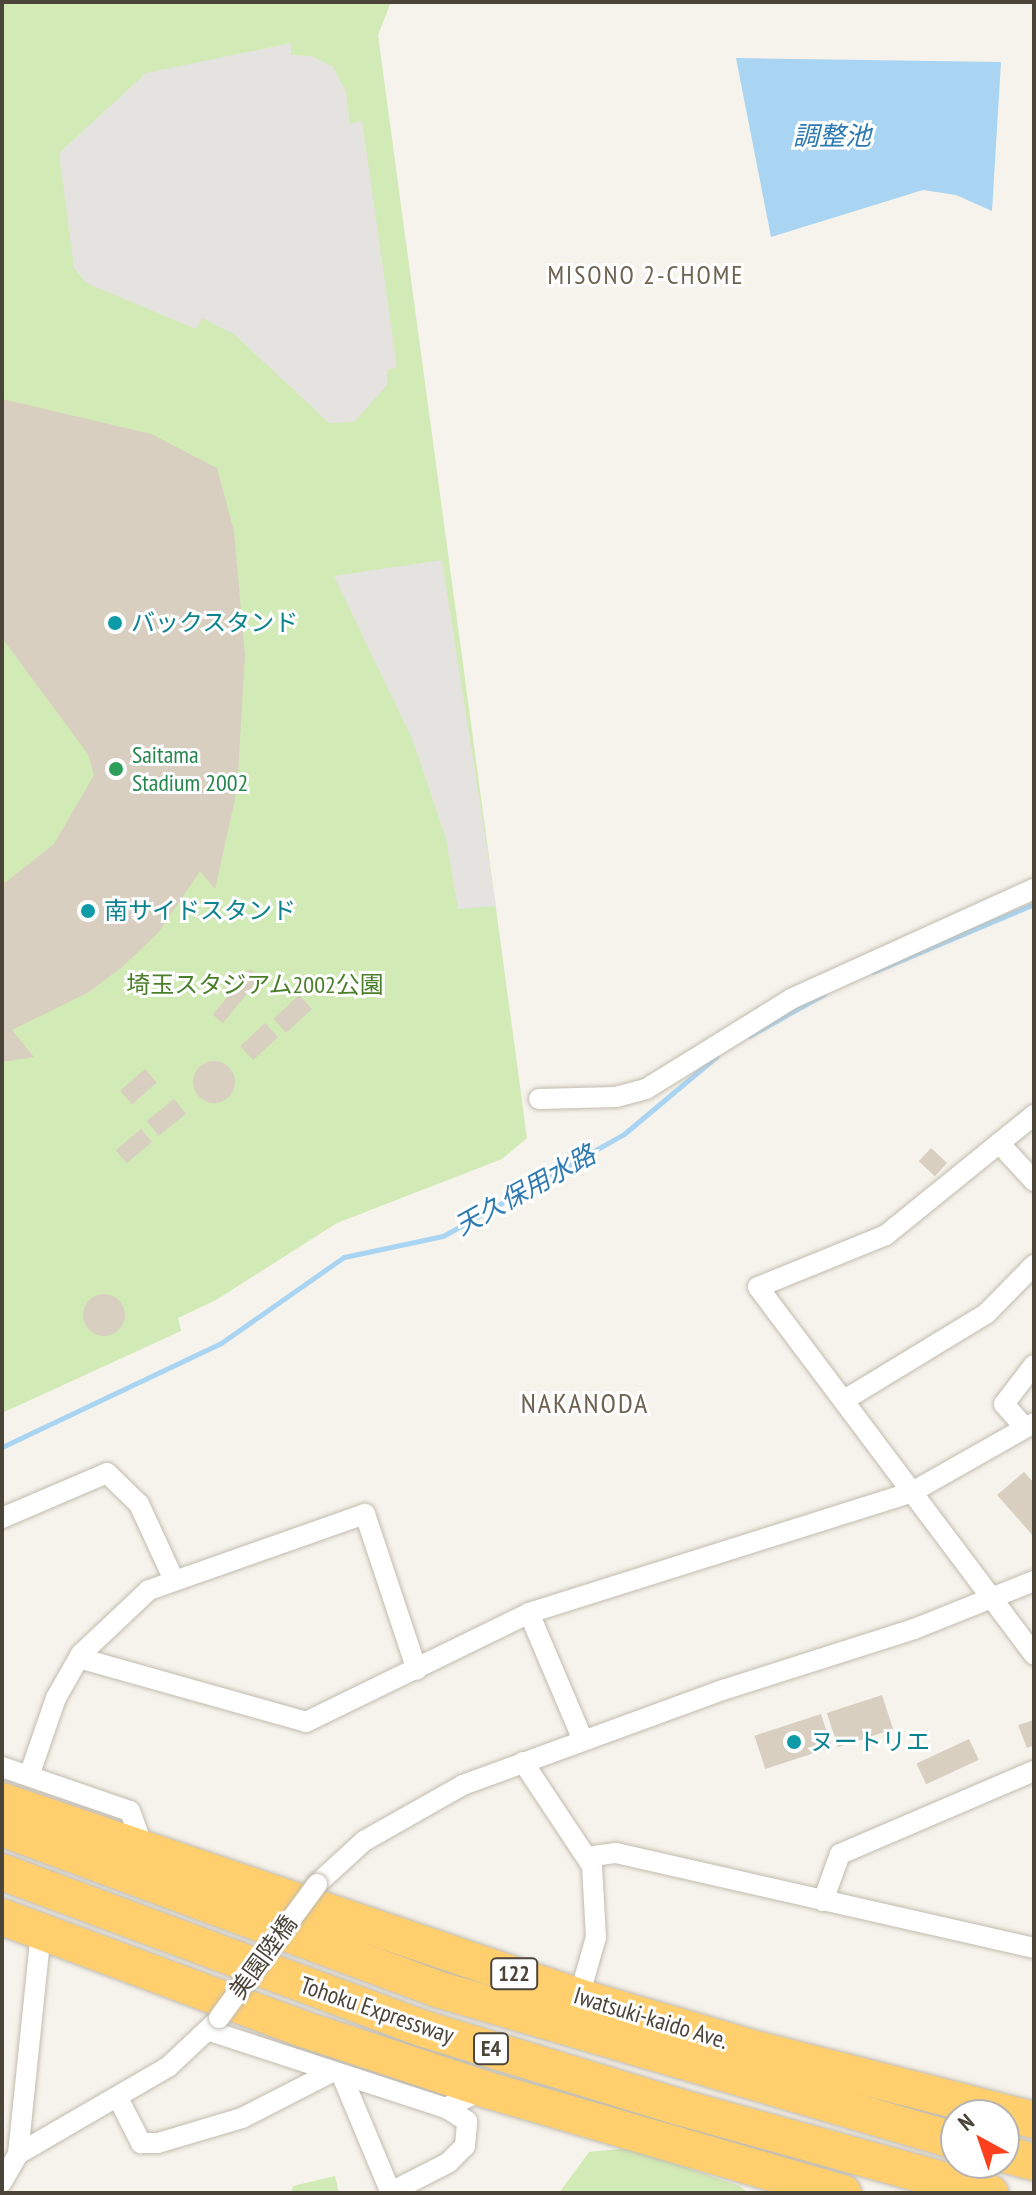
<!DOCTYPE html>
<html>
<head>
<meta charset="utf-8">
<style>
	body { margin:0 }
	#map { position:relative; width:1036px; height:2195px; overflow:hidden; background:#f6f3ec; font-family:"PT Sans Narrow","Noto Sans JP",sans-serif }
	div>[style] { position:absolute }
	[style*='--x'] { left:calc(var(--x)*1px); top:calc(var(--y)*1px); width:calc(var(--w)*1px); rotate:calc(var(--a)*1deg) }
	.green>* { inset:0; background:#d2eab5 }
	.parking>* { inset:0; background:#e5e3e0 }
	.water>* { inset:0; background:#a9d4f2 }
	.stream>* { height:5px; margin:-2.5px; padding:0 2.5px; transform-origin:2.5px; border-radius:2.5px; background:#a9d4f2 }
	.building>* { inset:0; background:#d8cfc1; transform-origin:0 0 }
	.round { border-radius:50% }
	.roads { filter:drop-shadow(0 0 2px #c2bbae) drop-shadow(0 0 2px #c2bbae) }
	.street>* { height:20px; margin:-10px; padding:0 10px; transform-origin:10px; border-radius:10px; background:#fff }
	.highway>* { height:36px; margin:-18px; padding:0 18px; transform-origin:18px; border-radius:18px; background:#ffcf6e }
	.bridges { filter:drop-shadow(0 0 2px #c2bbae) drop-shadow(0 0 2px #c2bbae) }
	.street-bridge>* { height:20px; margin:-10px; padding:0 10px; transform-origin:10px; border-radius:10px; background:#fff }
	.dots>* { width:22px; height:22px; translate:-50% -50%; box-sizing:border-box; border:4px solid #fff; border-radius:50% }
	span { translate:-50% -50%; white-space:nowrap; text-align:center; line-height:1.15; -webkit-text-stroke:6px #fff; paint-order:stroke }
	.shield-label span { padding:2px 6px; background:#fff; border:2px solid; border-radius:6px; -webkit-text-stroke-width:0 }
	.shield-label { font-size:22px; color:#4b4439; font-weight:700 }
	.culture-label { font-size:24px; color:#0d838f }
	.left { translate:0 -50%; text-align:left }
	.leisure-label { font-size:24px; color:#27864d }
	.park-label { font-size:24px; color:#4a7f2a }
	.street-label { font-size:24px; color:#4b4439 }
	.water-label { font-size:26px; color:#2e7ab2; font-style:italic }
	.neighbourhood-label { font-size:26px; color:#6e6250; letter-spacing:2px }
	.quarter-label { font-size:28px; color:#6e6250; letter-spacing:2px }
	.frame { position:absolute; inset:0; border:4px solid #4b4439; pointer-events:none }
	.north { position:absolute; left:940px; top:2099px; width:80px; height:80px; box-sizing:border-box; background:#fff; border:2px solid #b7b4b0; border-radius:50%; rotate:320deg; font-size:22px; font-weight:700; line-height:32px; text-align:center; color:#4b4439 }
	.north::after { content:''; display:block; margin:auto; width:28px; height:36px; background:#fc3f1d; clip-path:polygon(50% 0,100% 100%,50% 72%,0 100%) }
</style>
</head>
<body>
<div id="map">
	<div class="green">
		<div style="clip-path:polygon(2px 2px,391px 2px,378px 35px,527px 1138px,502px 1159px,337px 1223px,216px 1300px,178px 1318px,181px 1331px,2px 1413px)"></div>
		<div style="clip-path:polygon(629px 2148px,740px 2186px,748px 2193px,559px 2193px,589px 2152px)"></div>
		<div style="clip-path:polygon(335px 2176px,339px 2193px,291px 2193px,293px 2186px)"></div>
	</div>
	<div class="parking">
		<div style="clip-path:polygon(291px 43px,291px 55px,312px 56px,333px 67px,346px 92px,350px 124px,362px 120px,397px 367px,387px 370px,387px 385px,354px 422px,329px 423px,235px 335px,202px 318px,196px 329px,86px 283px,74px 268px,59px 153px,146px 73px)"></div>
		<div style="clip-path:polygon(442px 560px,496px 906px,458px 909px,446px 839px,413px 741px,334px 576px)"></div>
	</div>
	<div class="water">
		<div style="clip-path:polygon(736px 58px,1001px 62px,992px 211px,956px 195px,923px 190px,771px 237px)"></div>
	</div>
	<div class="stream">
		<div style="--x:873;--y:972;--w:175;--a:-22.9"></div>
		<div style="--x:749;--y:1036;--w:86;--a:-29.2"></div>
		<div style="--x:2;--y:1447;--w:242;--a:-25.4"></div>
		<div style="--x:221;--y:1343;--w:150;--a:-35"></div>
		<div style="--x:344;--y:1257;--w:101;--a:-12"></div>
		<div style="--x:443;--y:1236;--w:208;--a:-29.4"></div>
		<div style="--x:624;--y:1134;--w:121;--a:-40"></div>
	</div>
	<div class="building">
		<div style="clip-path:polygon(2px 399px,151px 434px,217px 468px,234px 531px,245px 655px,237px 790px,215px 889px,200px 871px,158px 933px,121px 968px,89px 992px,12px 1030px,34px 1057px,2px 1062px,2px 885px,54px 844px,94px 775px,88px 754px,2px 638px)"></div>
		<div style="left:250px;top:969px;width:13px;height:59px;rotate:39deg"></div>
		<div style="left:299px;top:995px;width:19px;height:35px;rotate:47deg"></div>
		<div style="left:265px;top:1023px;width:19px;height:34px;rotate:47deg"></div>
		<div class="round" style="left:193px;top:1061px;width:42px;height:42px"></div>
		<div style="left:145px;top:1069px;width:18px;height:33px;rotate:49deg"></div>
		<div style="left:174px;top:1099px;width:19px;height:35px;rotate:51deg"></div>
		<div style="left:141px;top:1129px;width:17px;height:33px;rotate:50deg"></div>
		<div style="left:931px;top:1148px;width:22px;height:18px;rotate:43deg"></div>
		<div class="round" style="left:83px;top:1294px;width:42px;height:42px"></div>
		<div style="clip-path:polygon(1024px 1472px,1034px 1483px,1034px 1537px,997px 1495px)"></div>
		<div style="left:882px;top:1695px;width:36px;height:58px;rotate:72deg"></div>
		<div style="left:821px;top:1714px;width:35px;height:70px;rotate:72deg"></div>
		<div style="clip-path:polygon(1034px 1720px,1034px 1745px,1027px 1748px,1018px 1725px)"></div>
		<div style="left:969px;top:1739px;width:23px;height:58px;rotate:65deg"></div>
	</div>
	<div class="roads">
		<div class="street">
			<div style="--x:539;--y:1099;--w:77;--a:-1.5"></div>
			<div style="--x:616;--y:1097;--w:31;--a:-15"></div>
			<div style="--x:646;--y:1089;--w:171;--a:-31.8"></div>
			<div style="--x:791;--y:999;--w:267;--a:-24.4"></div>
			<div style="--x:1034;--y:1115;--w:191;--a:141"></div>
			<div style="--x:886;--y:1235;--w:138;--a:157.9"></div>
			<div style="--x:758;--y:1287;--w:460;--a:53.1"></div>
			<div style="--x:999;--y:1143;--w:52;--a:47.4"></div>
			<div style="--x:846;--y:1399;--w:164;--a:-31.3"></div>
			<div style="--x:986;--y:1314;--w:69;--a:-45.6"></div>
			<div style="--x:1025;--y:1428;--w:32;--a:-131"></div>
			<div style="--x:1004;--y:1404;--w:49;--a:-52.4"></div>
			<div style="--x:2;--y:1518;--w:114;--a:-23.2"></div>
			<div style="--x:107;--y:1473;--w:45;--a:44.1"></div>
			<div style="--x:139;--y:1504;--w:81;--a:65.3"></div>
			<div style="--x:529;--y:1613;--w:138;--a:67"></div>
			<div style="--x:79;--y:1658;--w:236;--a:15.7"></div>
			<div style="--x:306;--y:1722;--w:248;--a:-26"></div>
			<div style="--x:529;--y:1613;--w:402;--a:-17.5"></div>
			<div style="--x:912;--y:1492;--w:140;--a:-29.5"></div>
			<div style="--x:523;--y:1762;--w:125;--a:56.4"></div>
			<div style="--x:592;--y:1866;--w:71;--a:86.8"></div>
			<div style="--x:596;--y:1937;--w:62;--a:105.8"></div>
			<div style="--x:2;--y:1767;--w:135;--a:19"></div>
			<div style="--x:130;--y:1811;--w:44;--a:69.9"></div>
			<div style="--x:29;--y:1776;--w:83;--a:-70.9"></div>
			<div style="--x:56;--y:1698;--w:51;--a:-60.4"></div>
			<div style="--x:81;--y:1654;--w:93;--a:-43.3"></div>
			<div style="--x:149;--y:1590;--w:229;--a:-19.4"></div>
			<div style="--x:365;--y:1514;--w:164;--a:71.6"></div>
			<div style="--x:587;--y:1857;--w:29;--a:-8"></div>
			<div style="--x:616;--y:1853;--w:429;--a:12.8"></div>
			<div style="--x:317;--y:1884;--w:64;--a:-42.5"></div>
			<div style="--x:364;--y:1841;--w:114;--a:-29.5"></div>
			<div style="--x:463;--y:1785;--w:277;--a:-20.1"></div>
			<div style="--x:723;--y:1690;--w:201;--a:-17.7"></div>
			<div style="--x:914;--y:1629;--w:129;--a:-21.8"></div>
			<div style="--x:823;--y:1901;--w:50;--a:-70.1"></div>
			<div style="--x:840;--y:1854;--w:211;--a:-23.2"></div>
			<div style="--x:210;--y:2031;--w:248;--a:18.1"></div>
			<div style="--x:446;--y:2108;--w:42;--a:-26.6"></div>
			<div style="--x:342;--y:2076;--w:127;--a:67.3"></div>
			<div style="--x:118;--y:2098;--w:51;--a:62.9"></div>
			<div style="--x:141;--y:2143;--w:17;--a:0"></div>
			<div style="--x:158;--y:2143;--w:88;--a:-16.6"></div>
			<div style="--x:242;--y:2118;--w:99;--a:-27.1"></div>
			<div style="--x:18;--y:2154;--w:222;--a:-84.1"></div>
			<div style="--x:2;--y:2182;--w:32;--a:-60"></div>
			<div style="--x:18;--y:2154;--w:173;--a:-30.1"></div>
			<div style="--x:168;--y:2067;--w:66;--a:-43.2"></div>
			<div style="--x:391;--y:2192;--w:64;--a:-27"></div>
			<div style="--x:448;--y:2163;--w:24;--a:-45"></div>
			<div style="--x:465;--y:2146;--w:25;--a:-85"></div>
			<div style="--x:467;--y:2121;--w:25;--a:-148"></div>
		</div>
		<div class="highway">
			<div style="--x:2;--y:1801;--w:609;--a:18.76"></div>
			<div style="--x:579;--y:1997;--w:188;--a:16.4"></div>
			<div style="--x:759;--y:2050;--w:284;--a:14.3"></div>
			<div style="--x:2;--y:1828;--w:464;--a:20.3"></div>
			<div style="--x:437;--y:1989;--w:541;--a:16.32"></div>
			<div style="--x:2;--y:1872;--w:447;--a:20.4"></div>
			<div style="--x:421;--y:2028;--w:270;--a:17"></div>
			<div style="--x:679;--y:2107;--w:323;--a:15.5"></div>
			<div style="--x:2;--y:1917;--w:318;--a:20.4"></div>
			<div style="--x:300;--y:2028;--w:194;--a:18.3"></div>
			<div style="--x:484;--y:2089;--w:374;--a:16.2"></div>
			<div style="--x:1004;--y:2154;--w:31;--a:15"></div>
		</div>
	</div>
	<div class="bridges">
		<div class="street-bridge">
			<div style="--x:219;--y:2018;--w:166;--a:-53.8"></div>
		</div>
	</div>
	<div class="dots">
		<div style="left:115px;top:623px;background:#0f9aa8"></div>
		<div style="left:116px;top:769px;background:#2e9e5b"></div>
		<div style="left:88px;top:911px;background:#0f9aa8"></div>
		<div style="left:794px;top:1742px;background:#0f9aa8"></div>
	</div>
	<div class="shield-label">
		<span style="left:514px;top:1974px">122</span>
		<span style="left:491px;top:2049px">E4</span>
	</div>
	<div class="culture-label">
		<span class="left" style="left:131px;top:623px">バックスタンド</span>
		<span class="left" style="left:104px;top:911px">南サイドスタンド</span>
		<span class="left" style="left:810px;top:1742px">ヌートリエ</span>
	</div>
	<div class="leisure-label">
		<span class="left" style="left:132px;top:769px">Saitama<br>Stadium 2002</span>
	</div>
	<div class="park-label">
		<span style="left:255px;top:985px">埼玉スタジアム2002公園</span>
	</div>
	<div class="street-label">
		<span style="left:263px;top:1957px;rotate:-54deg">美園陸橋</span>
		<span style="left:377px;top:2010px;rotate:19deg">Tohoku Expressway</span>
		<span style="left:651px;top:2018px;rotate:17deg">Iwatsuki-kaido Ave.</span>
	</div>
	<div class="water-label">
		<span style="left:832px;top:136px">調整池</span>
		<span style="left:525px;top:1190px;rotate:-29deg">天久保用水路</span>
	</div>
	<div class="neighbourhood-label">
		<span style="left:646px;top:275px">MISONO 2-CHOME</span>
	</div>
	<div class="quarter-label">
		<span style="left:585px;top:1403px">NAKANODA</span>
	</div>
	<div class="frame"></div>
	<div class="north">N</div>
</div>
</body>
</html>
